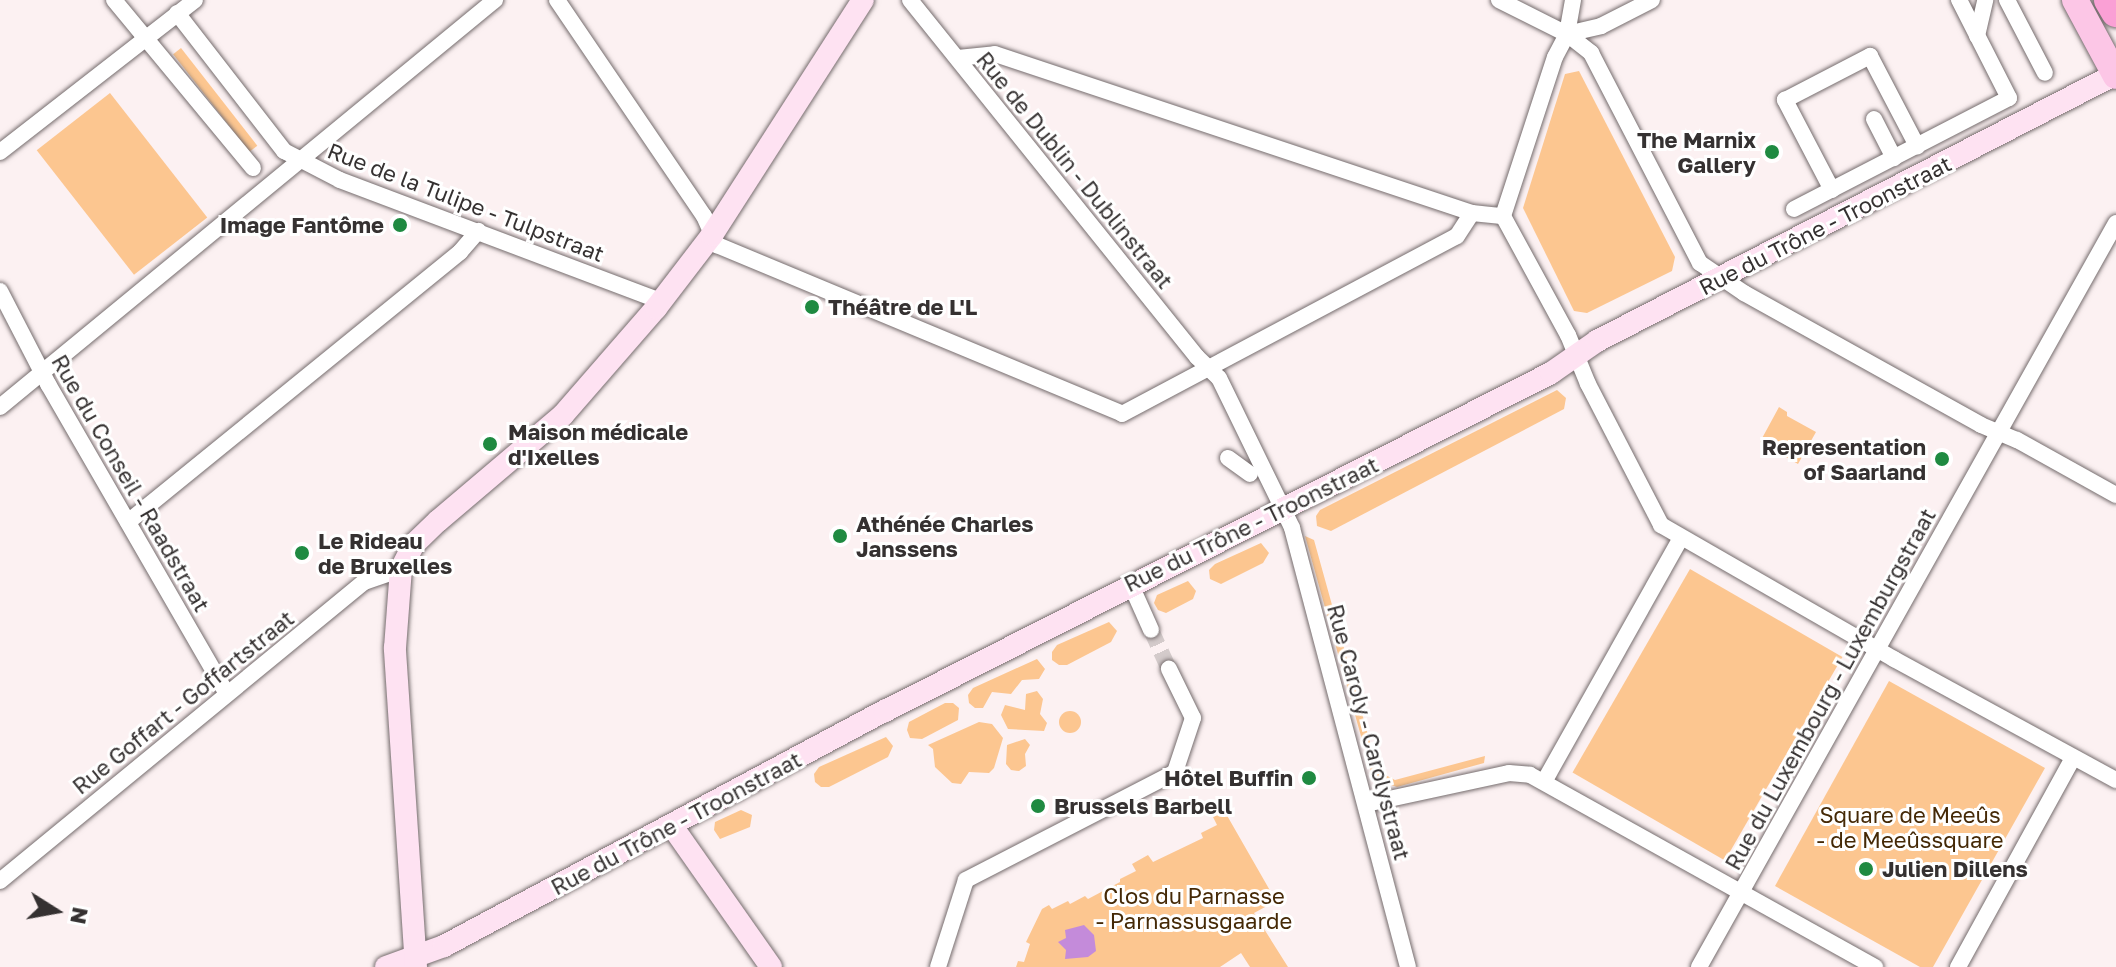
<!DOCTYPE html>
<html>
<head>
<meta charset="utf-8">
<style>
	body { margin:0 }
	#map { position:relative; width:2116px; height:967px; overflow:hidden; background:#fcf1f2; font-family:"Golos Text",sans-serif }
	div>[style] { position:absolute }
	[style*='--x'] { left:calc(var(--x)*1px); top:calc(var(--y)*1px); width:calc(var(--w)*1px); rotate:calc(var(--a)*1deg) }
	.green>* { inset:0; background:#fcc690; transform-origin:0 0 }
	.round { border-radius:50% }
	.water>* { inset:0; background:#c48bda }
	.street-tunnel>* { height:16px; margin-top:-8px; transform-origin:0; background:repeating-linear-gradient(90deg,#d4cbcb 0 16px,transparent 0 24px) }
	.roads { filter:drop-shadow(0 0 2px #756c6d) drop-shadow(0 0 2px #756c6d) }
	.street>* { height:16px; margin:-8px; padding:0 8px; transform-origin:8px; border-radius:8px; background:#fff }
	.secondary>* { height:22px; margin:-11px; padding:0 11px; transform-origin:11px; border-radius:11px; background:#fee2f2 }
	.primary>* { height:26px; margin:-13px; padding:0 13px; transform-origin:13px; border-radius:13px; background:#fcc6e6 }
	.highway>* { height:30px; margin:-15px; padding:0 15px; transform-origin:15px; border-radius:15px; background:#faa0d5 }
	.dots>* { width:22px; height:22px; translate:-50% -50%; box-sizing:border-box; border:4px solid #fff; border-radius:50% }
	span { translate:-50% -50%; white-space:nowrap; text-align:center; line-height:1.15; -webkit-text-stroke:6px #fff; paint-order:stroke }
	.poi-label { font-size:22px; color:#353131; font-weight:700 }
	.right { translate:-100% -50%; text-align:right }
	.left { translate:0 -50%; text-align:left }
	.street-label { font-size:22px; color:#353131 }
	.park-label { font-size:22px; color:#452906 }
	.north { position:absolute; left:16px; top:871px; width:80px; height:80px; -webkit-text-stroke:6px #fff; paint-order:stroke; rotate:101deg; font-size:22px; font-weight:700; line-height:32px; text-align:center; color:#353131 }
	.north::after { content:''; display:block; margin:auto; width:28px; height:36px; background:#353131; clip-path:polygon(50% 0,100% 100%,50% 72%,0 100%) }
</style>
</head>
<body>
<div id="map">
	<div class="green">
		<div style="left:181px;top:48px;width:124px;height:10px;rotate:52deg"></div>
		<div style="clip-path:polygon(1579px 71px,1675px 257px,1672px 271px,1587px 313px,1574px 311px,1523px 208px,1565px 74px)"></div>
		<div style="left:110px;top:93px;width:158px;height:93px;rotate:52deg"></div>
		<div style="clip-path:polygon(1557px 390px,1566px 398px,1564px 409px,1331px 531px,1317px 526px,1316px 516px,1320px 510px)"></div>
		<div style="clip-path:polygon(1779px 407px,1787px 412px,1787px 416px,1816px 432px,1798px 464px,1760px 442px)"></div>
		<div style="clip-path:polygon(1305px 536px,1314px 540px,1378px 771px,1395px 780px,1485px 756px,1484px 763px,1397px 787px,1373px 779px)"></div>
		<div style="clip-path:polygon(1261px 543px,1269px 553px,1263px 563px,1221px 584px,1210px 579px,1209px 570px,1215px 564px)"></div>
		<div style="left:1690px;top:569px;width:176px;height:235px;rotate:30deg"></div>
		<div style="clip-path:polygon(1188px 581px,1196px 591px,1193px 599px,1166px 613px,1158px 610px,1154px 603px,1157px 595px)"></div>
		<div style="clip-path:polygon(1109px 622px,1117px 631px,1111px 642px,1067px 665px,1059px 665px,1052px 660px,1052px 652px,1057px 645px)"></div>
		<div style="clip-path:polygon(1037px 659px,1045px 669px,1039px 679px,1022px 680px,1011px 694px,992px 692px,983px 708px,975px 708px,969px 703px,968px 695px,973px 688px)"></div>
		<div style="clip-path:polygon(1889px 681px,2045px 768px,1933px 967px,1920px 967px,1775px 886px)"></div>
		<div style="clip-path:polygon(1037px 691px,1043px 699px,1040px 714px,1047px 723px,1044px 731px,1008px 729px,1001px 715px,1005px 705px,1025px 710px,1026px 694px)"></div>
		<div style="clip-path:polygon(945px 703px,953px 703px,959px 708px,958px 720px,922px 739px,910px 738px,907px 730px,909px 722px)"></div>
		<div class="round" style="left:1059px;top:711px;width:22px;height:22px"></div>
		<div style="clip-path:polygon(979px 722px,992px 724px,1003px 738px,994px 768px,989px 773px,969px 772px,961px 784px,952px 783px,935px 767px,933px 749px,928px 745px)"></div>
		<div style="clip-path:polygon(886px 737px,893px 746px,888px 757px,829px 787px,821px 787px,815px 782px,814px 774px,819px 767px)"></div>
		<div style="clip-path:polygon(1025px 739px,1030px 745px,1025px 754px,1026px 766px,1019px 771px,1011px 770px,1006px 764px,1007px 745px)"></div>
		<div style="clip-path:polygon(741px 810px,752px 815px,750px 827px,720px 839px,714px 830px,715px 822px)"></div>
		<div style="clip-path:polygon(1225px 812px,1276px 901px,1254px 913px,1288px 967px,1250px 967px,1241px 953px,1220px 967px,1016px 967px,1018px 961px,1024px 962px,1030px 944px,1026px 942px,1042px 909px,1049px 905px,1052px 909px,1068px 901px,1070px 904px,1085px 896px,1088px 899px,1120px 882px,1120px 879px,1136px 871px,1132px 864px,1148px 855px,1153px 862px,1203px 838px,1201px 833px,1217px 825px,1213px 817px)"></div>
	</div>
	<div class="water">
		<div style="clip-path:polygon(1084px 925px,1094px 935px,1096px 951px,1088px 957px,1065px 959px,1066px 950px,1058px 942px,1066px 938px,1065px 930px)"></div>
	</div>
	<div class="street-tunnel">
		<div style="--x:1151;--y:630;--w:43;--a:65.2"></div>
	</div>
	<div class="roads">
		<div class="street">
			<div style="--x:114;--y:0;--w:218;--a:50.4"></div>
			<div style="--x:557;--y:0;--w:261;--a:55.8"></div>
			<div style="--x:704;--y:216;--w:32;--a:66"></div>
			<div style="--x:717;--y:245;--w:439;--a:22.6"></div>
			<div style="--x:1122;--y:414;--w:379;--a:-28"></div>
			<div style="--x:1457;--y:236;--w:27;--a:-57"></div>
			<div style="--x:910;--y:0;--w:458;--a:51.2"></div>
			<div style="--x:1197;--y:357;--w:30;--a:44"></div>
			<div style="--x:1219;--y:378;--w:167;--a:64"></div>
			<div style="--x:1292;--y:528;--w:454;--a:75.2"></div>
			<div style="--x:1499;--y:0;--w:76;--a:26.6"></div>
			<div style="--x:1567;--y:34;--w:31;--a:38"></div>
			<div style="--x:1591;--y:53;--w:237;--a:62.6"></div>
			<div style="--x:1700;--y:263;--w:53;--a:34.3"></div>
			<div style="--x:1744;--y:293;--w:271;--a:29.1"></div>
			<div style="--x:1981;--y:425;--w:39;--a:23"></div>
			<div style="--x:2017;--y:440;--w:113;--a:29.1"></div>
			<div style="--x:2007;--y:0;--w:82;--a:62.5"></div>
			<div style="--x:177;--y:13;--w:175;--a:52.2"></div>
			<div style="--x:284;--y:151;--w:63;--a:27.4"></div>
			<div style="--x:340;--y:180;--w:343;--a:20.7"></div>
			<div style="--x:1567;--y:34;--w:35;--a:-13"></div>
			<div style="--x:1601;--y:26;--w:57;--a:-27"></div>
			<div style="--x:1977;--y:36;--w:37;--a:-77"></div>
			<div style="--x:958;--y:58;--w:37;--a:-6"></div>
			<div style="--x:995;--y:54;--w:503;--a:18.43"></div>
			<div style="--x:1472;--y:213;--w:31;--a:6"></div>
			<div style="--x:1874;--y:119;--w:44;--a:62.9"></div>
			<div style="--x:0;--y:152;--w:247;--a:-37.9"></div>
			<div style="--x:1832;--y:190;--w:102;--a:-117.6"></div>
			<div style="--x:1785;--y:100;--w:96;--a:-27.4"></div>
			<div style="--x:1870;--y:56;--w:102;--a:62.4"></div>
			<div style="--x:1794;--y:209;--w:242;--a:-27.3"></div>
			<div style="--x:2009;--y:98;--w:110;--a:-117"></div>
			<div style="--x:1503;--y:216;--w:136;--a:61.4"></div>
			<div style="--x:1568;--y:335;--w:53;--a:67.8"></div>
			<div style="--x:1588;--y:384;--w:159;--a:62.6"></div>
			<div style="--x:1661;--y:525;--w:269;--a:29.9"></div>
			<div style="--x:1894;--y:659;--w:253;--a:28.6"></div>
			<div style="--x:1503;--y:216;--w:167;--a:-71.9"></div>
			<div style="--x:1555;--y:57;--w:26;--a:-62"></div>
			<div style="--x:1567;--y:34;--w:35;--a:-80"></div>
			<div style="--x:0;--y:291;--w:105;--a:62.7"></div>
			<div style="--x:48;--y:384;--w:358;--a:60"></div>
			<div style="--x:0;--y:407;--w:641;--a:-39.43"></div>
			<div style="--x:1228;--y:458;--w:27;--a:36"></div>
			<div style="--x:128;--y:522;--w:428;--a:-39.1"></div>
			<div style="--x:460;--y:252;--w:28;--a:-49"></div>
			<div style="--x:1131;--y:585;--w:49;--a:66"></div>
			<div style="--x:1545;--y:780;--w:276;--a:-60.7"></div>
			<div style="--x:1366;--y:804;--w:146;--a:-12.2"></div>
			<div style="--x:1509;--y:773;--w:21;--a:5"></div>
			<div style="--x:1530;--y:775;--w:395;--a:29.1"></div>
			<div style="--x:0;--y:881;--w:471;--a:-39.4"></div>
			<div style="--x:364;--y:582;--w:39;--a:-19"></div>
			<div style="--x:938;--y:967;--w:91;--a:-72.2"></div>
			<div style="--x:966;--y:880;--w:235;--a:-27.3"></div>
			<div style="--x:1175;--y:772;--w:57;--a:-71.6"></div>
			<div style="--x:1193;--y:718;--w:55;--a:-116.1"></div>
			<div style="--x:1699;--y:967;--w:853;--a:-60.73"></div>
			<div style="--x:1958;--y:967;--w:239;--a:-61.2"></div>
		</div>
		<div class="secondary">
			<div style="--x:672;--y:826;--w:172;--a:54.9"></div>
			<div style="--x:386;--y:967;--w:62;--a:-19.9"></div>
			<div style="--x:444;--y:946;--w:500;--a:-28.1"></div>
			<div style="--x:885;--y:711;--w:747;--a:-26.91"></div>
			<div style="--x:1551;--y:373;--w:56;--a:-34.8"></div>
			<div style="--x:1597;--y:341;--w:581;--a:-27.23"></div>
			<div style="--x:416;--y:967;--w:320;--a:-93.8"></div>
			<div style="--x:395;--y:648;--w:79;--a:-85.7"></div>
			<div style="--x:401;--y:569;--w:27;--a:-63"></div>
			<div style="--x:413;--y:545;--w:35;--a:-44"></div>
			<div style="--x:438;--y:521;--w:164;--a:-40.3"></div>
			<div style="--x:563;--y:415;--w:142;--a:-49"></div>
			<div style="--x:656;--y:308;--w:92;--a:-52.5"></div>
			<div style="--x:712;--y:235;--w:279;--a:-57.3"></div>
		</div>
		<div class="primary">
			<div style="--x:2075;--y:0;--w:86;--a:61.7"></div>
		</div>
		<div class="highway">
			<div style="--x:2109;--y:0;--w:14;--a:60"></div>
		</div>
	</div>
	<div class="dots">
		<div style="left:1772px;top:152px;background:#1f8a41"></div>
		<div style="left:400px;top:225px;background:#1f8a41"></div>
		<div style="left:812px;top:307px;background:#1f8a41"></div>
		<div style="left:490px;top:444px;background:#1f8a41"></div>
		<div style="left:1942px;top:459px;background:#1f8a41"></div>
		<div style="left:840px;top:536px;background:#1f8a41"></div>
		<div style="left:302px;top:553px;background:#1f8a41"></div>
		<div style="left:1309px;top:778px;background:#1f8a41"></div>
		<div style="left:1038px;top:806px;background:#1f8a41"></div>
		<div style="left:1866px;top:869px;background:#1f8a41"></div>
	</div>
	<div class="poi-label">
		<span class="right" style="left:1756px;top:152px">The Marnix<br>Gallery</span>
		<span class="right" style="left:384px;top:225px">Image Fantôme</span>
		<span class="left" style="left:828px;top:307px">Théâtre de L'L</span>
		<span class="left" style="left:508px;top:444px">Maison médicale<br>d'Ixelles</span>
		<span class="right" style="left:1926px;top:459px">Representation<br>of Saarland</span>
		<span class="left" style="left:856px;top:536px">Athénée Charles<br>Janssens</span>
		<span class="left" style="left:318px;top:553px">Le Rideau<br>de Bruxelles</span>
		<span class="right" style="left:1293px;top:778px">Hôtel Buffin</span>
		<span class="left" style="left:1054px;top:806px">Brussels Barbell</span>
		<span class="left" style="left:1882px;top:869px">Julien Dillens</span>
	</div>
	<div class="street-label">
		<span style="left:1075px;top:170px;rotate:51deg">Rue de Dublin - Dublinstraat</span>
		<span style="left:466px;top:202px;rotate:21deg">Rue de la Tulipe - Tulpstraat</span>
		<span style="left:1825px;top:225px;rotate:-27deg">Rue du Trône - Troonstraat</span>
		<span style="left:131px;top:483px;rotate:60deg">Rue du Conseil - Raadstraat</span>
		<span style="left:1251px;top:524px;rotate:-26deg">Rue du Trône - Troonstraat</span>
		<span style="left:1830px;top:689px;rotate:-61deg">Rue du Luxembourg - Luxemburgstraat</span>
		<span style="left:183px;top:702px;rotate:-39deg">Rue Goffart - Goffartstraat</span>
		<span style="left:1369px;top:732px;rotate:75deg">Rue Caroly - Carolystraat</span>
		<span style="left:676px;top:823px;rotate:-28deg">Rue du Trône - Troonstraat</span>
	</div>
	<div class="park-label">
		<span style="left:1910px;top:827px">Square de Meeûs<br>- de Meeûssquare</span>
		<span style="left:1194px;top:908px">Clos du Parnasse<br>- Parnassusgaarde</span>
	</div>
	<div class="north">N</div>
</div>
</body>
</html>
